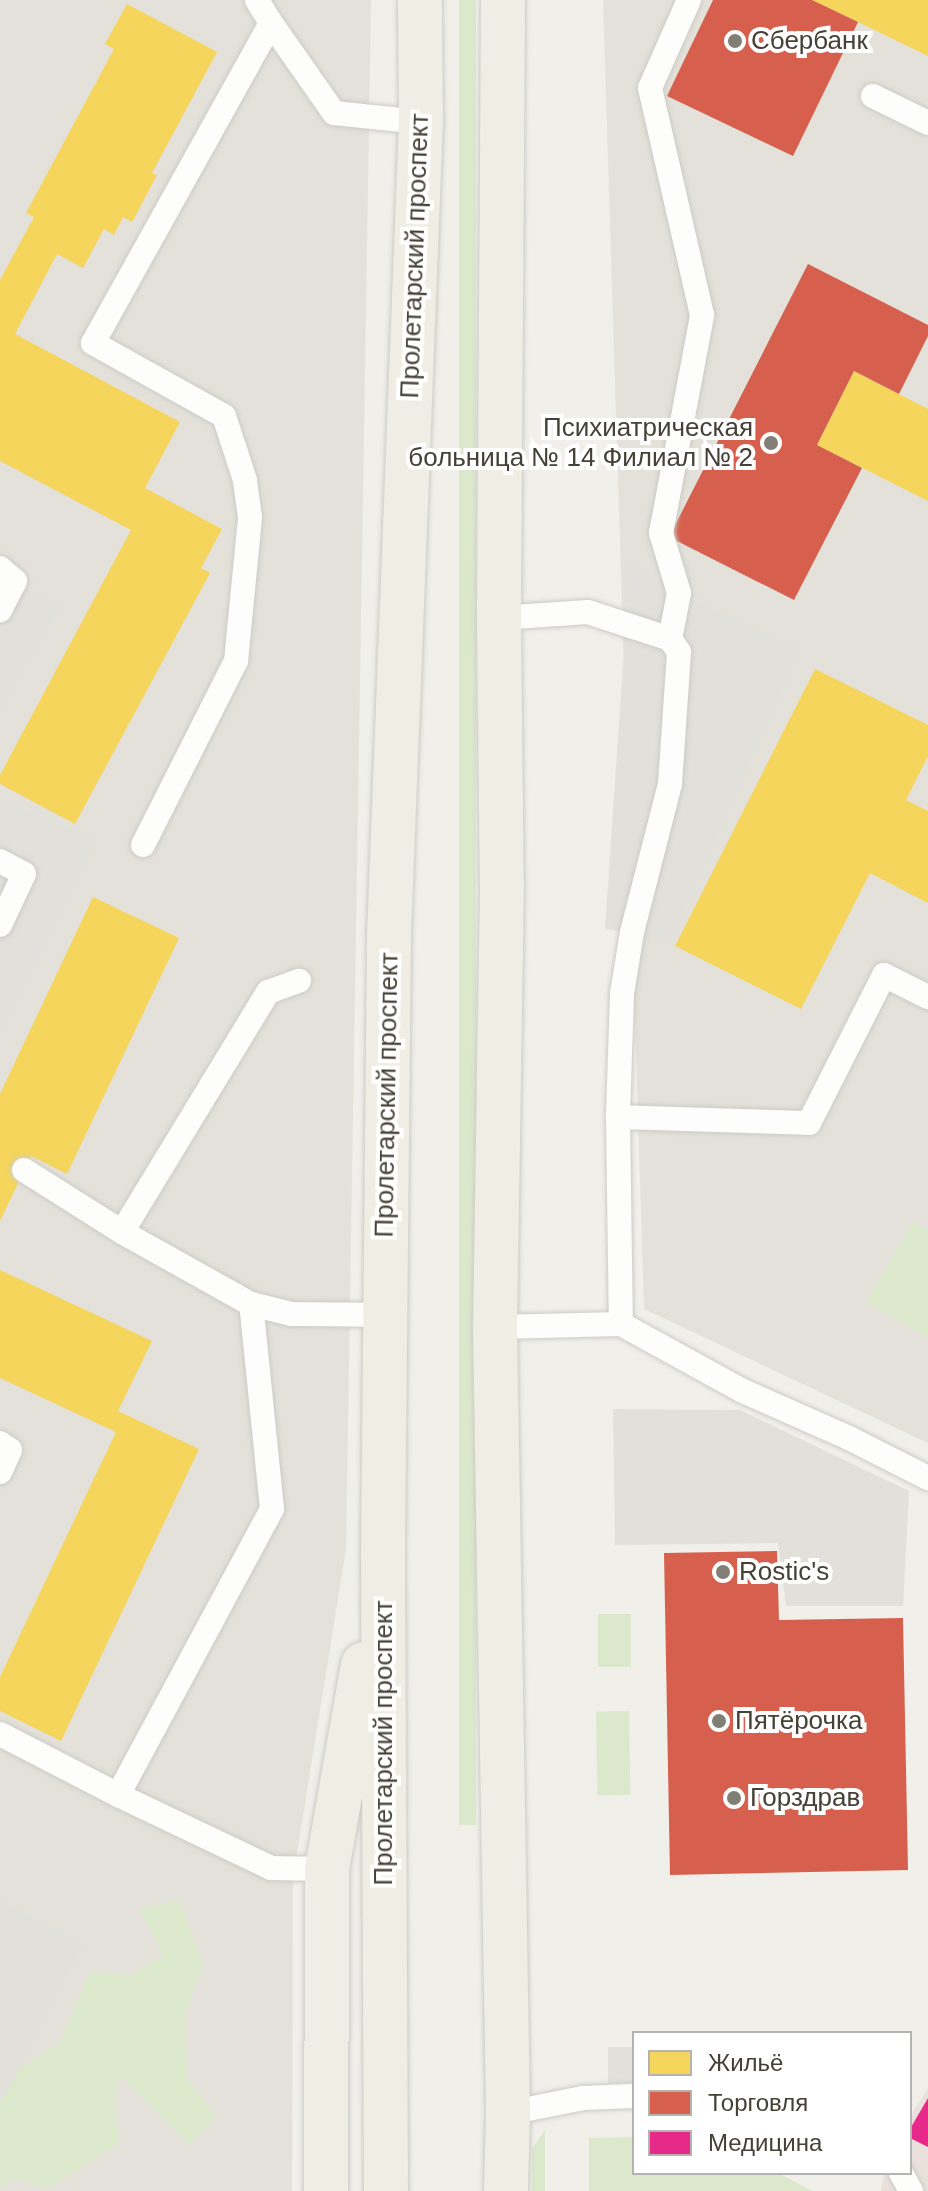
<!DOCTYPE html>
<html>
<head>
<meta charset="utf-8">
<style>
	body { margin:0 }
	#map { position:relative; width:928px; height:2191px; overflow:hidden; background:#f0efea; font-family:Helvetica,sans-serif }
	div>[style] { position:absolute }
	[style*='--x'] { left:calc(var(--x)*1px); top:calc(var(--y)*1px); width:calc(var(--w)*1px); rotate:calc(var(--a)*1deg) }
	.residential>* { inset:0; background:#e3e1d9 }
	.medical>* { inset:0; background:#eae1dc }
	.green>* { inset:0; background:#dbe8cc; transform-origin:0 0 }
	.parking>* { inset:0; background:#e1e0db; transform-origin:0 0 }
	.homes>* { inset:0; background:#f6d55c }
	.shops>* { inset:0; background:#d6604d }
	.health>* { inset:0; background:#e7298a }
	.roads { filter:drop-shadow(0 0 2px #cccbc6) drop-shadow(0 0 2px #cccbc6) }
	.lane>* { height:24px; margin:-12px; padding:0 12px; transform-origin:12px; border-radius:12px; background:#fdfdfc }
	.primary>* { height:44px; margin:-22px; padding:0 22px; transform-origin:22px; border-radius:22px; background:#f0eee4 }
	.dots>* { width:22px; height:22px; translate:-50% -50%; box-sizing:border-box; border:4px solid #fff; border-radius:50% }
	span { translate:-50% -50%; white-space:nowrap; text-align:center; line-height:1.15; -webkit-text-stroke:8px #fff; paint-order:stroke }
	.poi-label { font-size:26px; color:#454137 }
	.left { translate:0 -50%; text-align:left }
	.right { translate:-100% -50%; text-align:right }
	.street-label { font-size:26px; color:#454137 }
	.legend { position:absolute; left:632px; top:2031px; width:280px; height:144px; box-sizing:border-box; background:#fff; border:2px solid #b5b3af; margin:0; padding:10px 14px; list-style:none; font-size:24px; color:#454137 }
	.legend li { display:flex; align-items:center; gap:16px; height:40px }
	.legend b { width:40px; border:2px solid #b5b3af }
</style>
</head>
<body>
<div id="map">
	<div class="residential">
		<div style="clip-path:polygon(0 0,371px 0,346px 1549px,293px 1878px,292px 2191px,0 2191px)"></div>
		<div style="clip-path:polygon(603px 0,928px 0,928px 1443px,644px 1309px)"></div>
	</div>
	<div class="medical">
		<div style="clip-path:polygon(928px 2088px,928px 2191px,881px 2191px,884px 2173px,910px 2173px,910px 2117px)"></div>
	</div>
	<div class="green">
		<div style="left:459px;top:0;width:17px;height:1825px"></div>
		<div style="clip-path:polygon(913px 1222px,928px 1230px,928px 1338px,866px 1302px)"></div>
		<div style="left:598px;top:1614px;width:33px;height:53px"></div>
		<div style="left:629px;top:1711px;width:84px;height:33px;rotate:89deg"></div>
		<div style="clip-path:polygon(179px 1900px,203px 1964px,185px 2013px,187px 2079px,216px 2116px,190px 2145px,120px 2076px,114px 2101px,119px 2143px,48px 2189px,14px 2178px,0 2187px,0 2080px,60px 2043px,90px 1970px,129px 1976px,164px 1955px,139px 1909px)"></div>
		<div style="clip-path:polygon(545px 2130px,545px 2191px,532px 2191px,532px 2149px)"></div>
		<div style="clip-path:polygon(634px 2137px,634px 2173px,778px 2173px,812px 2191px,589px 2191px,589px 2138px)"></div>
	</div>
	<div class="parking">
		<div style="clip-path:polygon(630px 562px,679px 593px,801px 649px,672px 939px,605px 929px)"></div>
		<div style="clip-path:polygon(0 577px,62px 606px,0 711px)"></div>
		<div style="clip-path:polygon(0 798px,97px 839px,0 1037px)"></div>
		<div style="clip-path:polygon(613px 1409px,740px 1410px,909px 1491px,903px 1606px,786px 1606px,778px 1543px,615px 1545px)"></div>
		<div style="clip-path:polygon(0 1900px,84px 1944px,2px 2101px,0 2100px)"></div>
		<div style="left:608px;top:2047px;width:26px;height:36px"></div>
	</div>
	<div class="homes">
		<div style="clip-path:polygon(812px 0,928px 0,928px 56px,858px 22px)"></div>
		<div style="clip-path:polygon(127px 4px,217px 52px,152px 173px,157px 175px,132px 222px,123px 217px,114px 235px,104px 229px,83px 268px,57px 254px,15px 334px,180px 422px,145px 488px,222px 529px,201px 568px,210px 573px,75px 824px,0 784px,0 775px,131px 530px,0 461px,0 280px,34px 217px,26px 213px,114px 49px,105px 44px)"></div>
		<div style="clip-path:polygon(854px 371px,928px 409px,928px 501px,817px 445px)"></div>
		<div style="clip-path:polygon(815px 669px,928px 725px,928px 756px,906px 800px,928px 811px,928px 903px,870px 873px,801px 1009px,675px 946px)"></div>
		<div style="clip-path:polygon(93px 897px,179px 938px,67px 1174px,31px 1156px,0 1221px,0 1094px)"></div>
		<div style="clip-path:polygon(0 1270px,152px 1341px,118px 1411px,199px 1449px,61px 1741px,0 1711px,0 1677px,116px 1432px,0 1378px)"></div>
	</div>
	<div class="shops">
		<div style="clip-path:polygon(713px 0,812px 0,858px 22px,793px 156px,667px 96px)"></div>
		<div style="clip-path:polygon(808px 264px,928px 325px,928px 336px,899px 394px,854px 371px,817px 445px,862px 468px,794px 600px,669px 537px)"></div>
		<div style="clip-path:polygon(777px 1551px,779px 1620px,903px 1618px,908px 1870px,670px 1875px,664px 1553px)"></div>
	</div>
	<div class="health">
		<div style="clip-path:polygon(928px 2098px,928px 2147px,910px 2138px,910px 2129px)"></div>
	</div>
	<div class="roads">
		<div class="lane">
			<div style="--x:257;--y:0;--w:27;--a:59"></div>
			<div style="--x:873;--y:96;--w:61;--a:26.1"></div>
			<div style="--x:0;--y:568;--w:20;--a:41"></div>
			<div style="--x:15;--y:581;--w:33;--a:117"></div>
			<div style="--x:499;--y:618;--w:89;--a:-3.9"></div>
			<div style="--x:588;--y:612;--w:86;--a:18.2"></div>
			<div style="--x:670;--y:639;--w:16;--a:55"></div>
			<div style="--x:679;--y:652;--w:132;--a:93.9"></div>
			<div style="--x:670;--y:784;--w:153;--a:104.4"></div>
			<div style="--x:632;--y:932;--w:63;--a:99.2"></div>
			<div style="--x:622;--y:994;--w:123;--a:91.9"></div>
			<div style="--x:618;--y:1117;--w:207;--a:89.2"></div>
			<div style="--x:670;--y:639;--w:47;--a:-78.9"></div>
			<div style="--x:679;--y:593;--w:63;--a:-106.7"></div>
			<div style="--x:661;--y:533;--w:222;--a:-79.3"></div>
			<div style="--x:702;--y:315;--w:233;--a:-102.9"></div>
			<div style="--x:650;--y:88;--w:96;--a:-66.1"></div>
			<div style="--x:143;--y:845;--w:206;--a:-63.2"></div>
			<div style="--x:236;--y:661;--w:145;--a:-84.4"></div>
			<div style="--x:250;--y:517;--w:37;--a:-98"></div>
			<div style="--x:245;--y:480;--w:67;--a:-108.2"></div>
			<div style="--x:224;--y:416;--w:150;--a:-150.9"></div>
			<div style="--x:93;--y:343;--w:366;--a:-60.9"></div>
			<div style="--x:271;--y:23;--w:110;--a:55"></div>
			<div style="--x:334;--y:113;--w:87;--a:5.9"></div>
			<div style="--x:0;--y:861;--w:27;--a:28"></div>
			<div style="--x:24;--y:874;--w:56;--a:115.2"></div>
			<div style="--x:618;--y:1117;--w:191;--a:1.8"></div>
			<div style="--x:809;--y:1123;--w:166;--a:-63.1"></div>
			<div style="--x:884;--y:975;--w:49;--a:26.6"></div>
			<div style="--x:24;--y:1170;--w:116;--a:32.3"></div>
			<div style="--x:122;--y:1232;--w:148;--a:29.2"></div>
			<div style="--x:122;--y:1232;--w:281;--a:-58.7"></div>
			<div style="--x:268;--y:992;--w:33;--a:-20"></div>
			<div style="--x:495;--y:1327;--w:126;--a:-1.4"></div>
			<div style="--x:621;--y:1324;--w:139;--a:28.8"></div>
			<div style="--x:743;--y:1391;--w:116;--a:23.9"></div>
			<div style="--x:849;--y:1438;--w:89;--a:26.9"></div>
			<div style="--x:0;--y:1443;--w:12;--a:35"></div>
			<div style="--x:10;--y:1450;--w:24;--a:114"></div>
			<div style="--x:0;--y:1734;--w:133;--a:27.3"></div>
			<div style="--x:118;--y:1795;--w:170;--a:25.5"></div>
			<div style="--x:271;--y:1868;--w:56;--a:1"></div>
			<div style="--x:118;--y:1795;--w:325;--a:-61.7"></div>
			<div style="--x:272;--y:1509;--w:206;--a:-95.8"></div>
			<div style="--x:251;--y:1304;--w:41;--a:14"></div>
			<div style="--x:291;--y:1314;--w:93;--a:0.6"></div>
			<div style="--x:508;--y:2113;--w:76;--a:-11.3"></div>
			<div style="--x:583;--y:2098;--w:51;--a:-2.2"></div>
			<div style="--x:901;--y:2173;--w:21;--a:61"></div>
		</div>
		<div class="primary">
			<div style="--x:503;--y:0;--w:618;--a:90.37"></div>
			<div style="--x:499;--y:618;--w:267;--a:89.4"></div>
			<div style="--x:502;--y:885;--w:442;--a:90.9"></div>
			<div style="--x:495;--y:1327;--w:786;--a:89.05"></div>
			<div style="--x:508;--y:2113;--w:78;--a:91.5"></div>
			<div style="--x:326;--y:2191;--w:322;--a:-89.8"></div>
			<div style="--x:327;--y:1869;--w:208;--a:-80"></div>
			<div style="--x:386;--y:2191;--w:640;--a:-90.27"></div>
			<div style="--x:383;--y:1551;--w:616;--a:-89.44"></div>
			<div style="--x:389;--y:935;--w:814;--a:-87.75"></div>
			<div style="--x:421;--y:122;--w:122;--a:-90.5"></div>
		</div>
	</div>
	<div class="dots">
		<div style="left:735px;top:41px;background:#817e76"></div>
		<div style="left:771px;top:443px;background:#817e76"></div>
		<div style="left:723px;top:1572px;background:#817e76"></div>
		<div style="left:719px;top:1721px;background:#817e76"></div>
		<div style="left:734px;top:1798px;background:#817e76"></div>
	</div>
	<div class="poi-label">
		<span class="left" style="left:751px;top:41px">Сбербанк</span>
		<span class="right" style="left:753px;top:443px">Психиатрическая<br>больница № 14 Филиал № 2</span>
		<span class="left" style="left:739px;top:1572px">Rostic's</span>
		<span class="left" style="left:735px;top:1721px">Пятёрочка</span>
		<span class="left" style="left:750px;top:1798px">Горздрав</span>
	</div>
	<div class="street-label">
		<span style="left:415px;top:256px;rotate:-88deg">Пролетарский проспект</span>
		<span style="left:387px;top:1095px;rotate:-89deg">Пролетарский проспект</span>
		<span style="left:384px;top:1743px;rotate:-90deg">Пролетарский проспект</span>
	</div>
	<ul class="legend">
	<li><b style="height:22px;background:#f6d55c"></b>Жильё</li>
	<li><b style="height:22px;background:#d6604d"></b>Торговля</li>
	<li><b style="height:22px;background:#e7298a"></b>Медицина</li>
	</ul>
</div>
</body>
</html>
